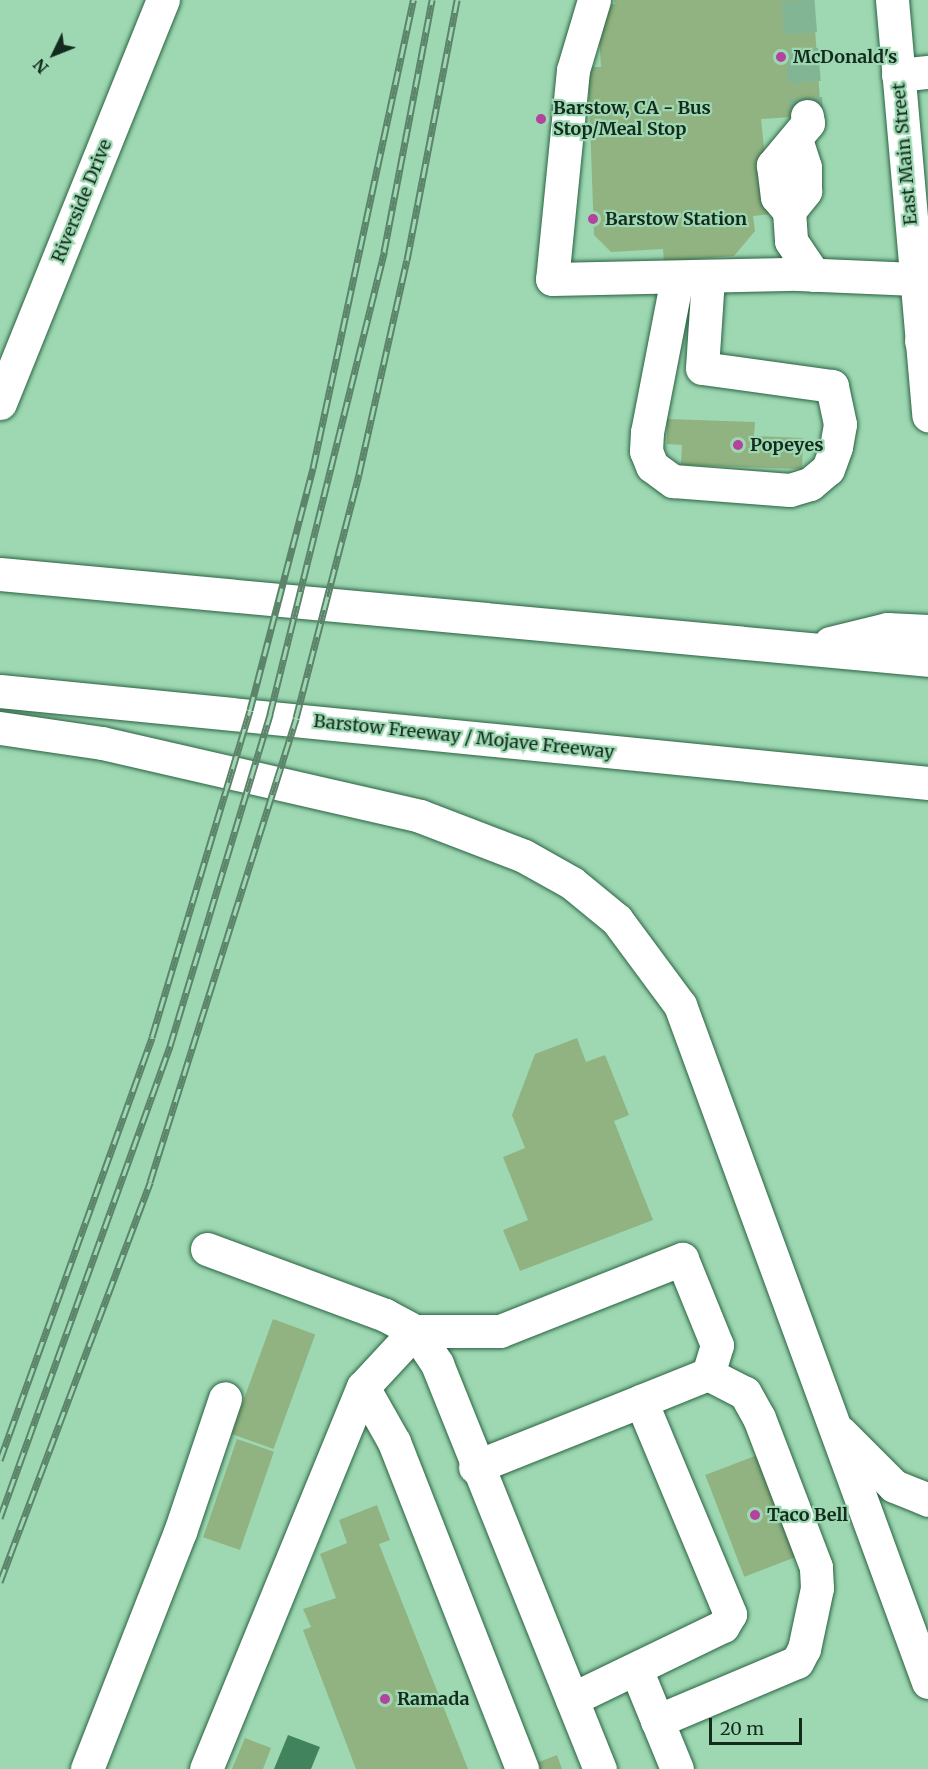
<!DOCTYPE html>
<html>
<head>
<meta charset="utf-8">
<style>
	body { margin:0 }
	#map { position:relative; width:928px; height:1769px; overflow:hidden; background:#9dd8b2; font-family:Merriweather,serif }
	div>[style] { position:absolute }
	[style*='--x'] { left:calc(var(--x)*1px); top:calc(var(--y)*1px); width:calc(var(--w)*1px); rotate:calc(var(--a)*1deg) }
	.water>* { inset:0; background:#40835c }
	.building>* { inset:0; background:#91b381; transform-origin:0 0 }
	.minor-tunnel>* { height:33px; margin-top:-16.5px; transform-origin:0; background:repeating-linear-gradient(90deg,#81b594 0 33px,transparent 0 49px) }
	.roads { filter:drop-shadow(0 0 2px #2b6343) drop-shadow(0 0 2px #2b6343) }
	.minor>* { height:33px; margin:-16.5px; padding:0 16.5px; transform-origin:16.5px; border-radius:16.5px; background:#fff }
	.major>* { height:33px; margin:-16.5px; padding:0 16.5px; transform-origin:16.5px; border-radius:16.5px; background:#fff }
	.highway>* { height:33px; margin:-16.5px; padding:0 16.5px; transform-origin:16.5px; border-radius:16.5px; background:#fff }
	.rail>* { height:7px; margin-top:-3.5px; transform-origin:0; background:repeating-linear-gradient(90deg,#9dd8b2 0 14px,#5b846a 0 28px); box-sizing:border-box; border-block:2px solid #5b846a }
	.dots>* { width:16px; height:16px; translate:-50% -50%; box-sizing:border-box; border:3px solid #9dd8b2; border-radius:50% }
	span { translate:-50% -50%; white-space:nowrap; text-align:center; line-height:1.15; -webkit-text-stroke:4.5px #9dd8b2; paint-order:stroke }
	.poi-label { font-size:18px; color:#132a1c; font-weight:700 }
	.left { translate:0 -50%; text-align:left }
	.street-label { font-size:18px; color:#132a1c }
	.north { position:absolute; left:24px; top:24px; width:60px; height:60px; -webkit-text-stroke:4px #9dd8b2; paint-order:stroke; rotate:227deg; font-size:16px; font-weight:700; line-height:24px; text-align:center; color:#132a1c }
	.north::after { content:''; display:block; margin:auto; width:21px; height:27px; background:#132a1c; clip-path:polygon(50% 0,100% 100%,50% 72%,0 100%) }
	.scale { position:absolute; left:709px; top:1718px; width:93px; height:27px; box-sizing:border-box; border:3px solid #132a1c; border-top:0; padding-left:8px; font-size:18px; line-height:21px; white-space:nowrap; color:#132a1c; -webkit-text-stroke:4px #9dd8b2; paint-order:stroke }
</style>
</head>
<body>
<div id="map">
	<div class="water">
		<div style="clip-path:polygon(288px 1735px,320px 1747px,311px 1769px,274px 1769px)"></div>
	</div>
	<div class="building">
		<div style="clip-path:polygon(614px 0,813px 0,821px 115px,761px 119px,771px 214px,753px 216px,755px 231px,734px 256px,664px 262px,663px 249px,611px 252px,594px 235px,588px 67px,601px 67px,597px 6px,615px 4px)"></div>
		<div style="clip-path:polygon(667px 419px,755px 422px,754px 436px,803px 438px,802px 469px,681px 465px,682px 445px,667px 444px)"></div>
		<div style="clip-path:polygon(577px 1038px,586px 1062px,605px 1055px,629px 1115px,614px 1121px,653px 1220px,520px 1271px,503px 1230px,528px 1220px,503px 1157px,525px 1148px,512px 1115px,535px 1054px)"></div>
		<div style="left:273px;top:1319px;width:45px;height:122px;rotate:20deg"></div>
		<div style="left:237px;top:1439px;width:39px;height:104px;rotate:19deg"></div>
		<div style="left:765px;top:1452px;width:109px;height:64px;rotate:69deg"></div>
		<div style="clip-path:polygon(377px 1505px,390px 1540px,379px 1544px,468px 1769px,356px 1769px,303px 1630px,311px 1627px,303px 1609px,336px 1598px,320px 1554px,347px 1543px,339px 1520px)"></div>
		<div style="clip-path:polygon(245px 1738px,271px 1748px,263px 1769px,232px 1769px)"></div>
		<div style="clip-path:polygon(557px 1755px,562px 1769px,521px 1769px)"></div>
	</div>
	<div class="minor-tunnel">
		<div style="--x:798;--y:0;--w:116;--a:85.6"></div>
	</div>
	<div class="roads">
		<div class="minor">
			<div style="--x:594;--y:0;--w:73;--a:106.7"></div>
			<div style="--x:573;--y:70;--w:210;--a:95.7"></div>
			<div style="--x:552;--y:279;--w:246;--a:-1.2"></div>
			<div style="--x:798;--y:274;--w:117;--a:2.4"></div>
			<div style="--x:898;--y:75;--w:30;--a:-6"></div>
			<div style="--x:807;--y:116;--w:7;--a:82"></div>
			<div style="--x:808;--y:123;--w:55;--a:129.8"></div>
			<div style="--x:773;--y:165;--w:32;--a:83"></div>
			<div style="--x:777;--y:197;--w:18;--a:49"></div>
			<div style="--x:789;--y:211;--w:30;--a:86"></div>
			<div style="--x:791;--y:241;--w:41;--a:55.9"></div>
			<div style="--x:789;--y:211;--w:26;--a:-51"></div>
			<div style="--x:805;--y:191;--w:24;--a:-90"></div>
			<div style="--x:805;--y:167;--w:29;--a:-108"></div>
			<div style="--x:677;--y:278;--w:157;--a:101"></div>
			<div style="--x:647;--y:432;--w:19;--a:93"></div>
			<div style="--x:646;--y:451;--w:16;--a:68"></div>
			<div style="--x:652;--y:466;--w:26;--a:36"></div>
			<div style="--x:673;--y:481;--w:117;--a:4.4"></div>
			<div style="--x:790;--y:490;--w:21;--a:-17"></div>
			<div style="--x:810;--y:484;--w:23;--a:-40"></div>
			<div style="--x:828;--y:469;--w:23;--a:-70"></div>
			<div style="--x:836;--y:447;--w:23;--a:-80"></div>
			<div style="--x:840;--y:424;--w:39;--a:-102"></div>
			<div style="--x:832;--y:386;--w:131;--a:-172.1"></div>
			<div style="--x:702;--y:368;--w:91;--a:-86.2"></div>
			<div style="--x:0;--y:403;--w:435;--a:-68"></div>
			<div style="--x:207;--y:1249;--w:190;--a:20.3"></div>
			<div style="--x:385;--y:1315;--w:34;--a:28"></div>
			<div style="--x:415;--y:1331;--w:40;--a:56"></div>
			<div style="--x:437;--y:1364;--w:437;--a:68.1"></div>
			<div style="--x:363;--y:1387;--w:63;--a:60.6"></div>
			<div style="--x:394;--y:1442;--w:351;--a:68.6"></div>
			<div style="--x:475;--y:1467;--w:179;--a:-21.7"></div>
			<div style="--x:641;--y:1401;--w:231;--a:67.3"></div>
			<div style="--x:730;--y:1614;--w:14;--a:120"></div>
			<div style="--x:723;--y:1626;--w:168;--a:154.2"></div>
			<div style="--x:636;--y:1669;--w:108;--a:67.7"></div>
			<div style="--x:657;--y:1721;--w:152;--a:-22.9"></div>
			<div style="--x:797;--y:1662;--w:15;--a:-62"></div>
			<div style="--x:804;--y:1649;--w:62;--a:-78"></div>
			<div style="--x:817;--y:1588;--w:21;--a:-93"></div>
			<div style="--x:816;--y:1567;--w:160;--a:-110.9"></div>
			<div style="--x:759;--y:1418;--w:29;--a:-119"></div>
			<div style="--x:745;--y:1393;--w:42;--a:-152.8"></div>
			<div style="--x:87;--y:1769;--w:255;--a:-68.6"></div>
			<div style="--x:180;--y:1532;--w:141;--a:-71.4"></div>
			<div style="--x:206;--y:1769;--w:413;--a:-67.7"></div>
			<div style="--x:363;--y:1387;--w:76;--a:-47.1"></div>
			<div style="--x:415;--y:1331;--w:85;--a:0"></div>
			<div style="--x:500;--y:1331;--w:196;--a:-21.6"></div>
			<div style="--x:682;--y:1259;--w:93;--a:67.9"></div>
			<div style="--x:717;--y:1345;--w:30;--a:107"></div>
			<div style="--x:708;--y:1374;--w:72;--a:158.1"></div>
		</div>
		<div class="major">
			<div style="--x:892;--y:0;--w:417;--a:85"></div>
		</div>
		<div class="highway">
			<div style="--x:921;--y:341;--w:7;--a:-8"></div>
			<div style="--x:0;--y:574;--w:932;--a:5.29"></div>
			<div style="--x:830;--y:643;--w:59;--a:-13.8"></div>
			<div style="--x:887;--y:629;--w:41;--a:2.8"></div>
			<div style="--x:0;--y:691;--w:933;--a:5.66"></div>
			<div style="--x:0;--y:728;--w:103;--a:8.4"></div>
			<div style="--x:102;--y:743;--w:326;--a:12.9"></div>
			<div style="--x:420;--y:816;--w:111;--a:21"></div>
			<div style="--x:524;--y:856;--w:55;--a:29.4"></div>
			<div style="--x:572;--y:883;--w:58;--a:39.4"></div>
			<div style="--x:617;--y:920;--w:106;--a:53.5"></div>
			<div style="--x:680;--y:1005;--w:721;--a:69.88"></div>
			<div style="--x:840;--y:1432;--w:76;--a:45"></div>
			<div style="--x:894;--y:1486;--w:37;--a:22"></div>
		</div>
	</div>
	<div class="rail">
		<div style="--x:0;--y:1460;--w:449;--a:-70.2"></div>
		<div style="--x:152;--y:1037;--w:341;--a:-73.3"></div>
		<div style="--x:250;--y:710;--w:250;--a:-75.4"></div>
		<div style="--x:313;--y:468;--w:479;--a:-77.9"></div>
		<div style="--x:0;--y:1518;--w:502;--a:-70.19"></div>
		<div style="--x:170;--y:1046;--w:347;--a:-73.2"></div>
		<div style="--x:270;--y:714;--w:476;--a:-76.1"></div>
		<div style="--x:384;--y:252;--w:257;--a:-79.2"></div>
		<div style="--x:0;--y:1582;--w:427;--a:-69.4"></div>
		<div style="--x:150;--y:1182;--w:486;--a:-72.5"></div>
		<div style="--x:296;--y:718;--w:252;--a:-75.5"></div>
		<div style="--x:359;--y:474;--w:219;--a:-77.4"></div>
		<div style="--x:407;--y:260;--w:265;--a:-79.1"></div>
	</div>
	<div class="dots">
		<div style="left:781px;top:57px;background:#b4439e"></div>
		<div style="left:541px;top:119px;background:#b4439e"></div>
		<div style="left:593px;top:219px;background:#b4439e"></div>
		<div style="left:738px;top:445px;background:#b4439e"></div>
		<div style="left:755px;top:1515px;background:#b4439e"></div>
		<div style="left:385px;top:1699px;background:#b4439e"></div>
	</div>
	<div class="poi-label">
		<span class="left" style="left:793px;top:57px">McDonald's</span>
		<span class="left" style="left:553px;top:119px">Barstow, CA - Bus<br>Stop/Meal Stop</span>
		<span class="left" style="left:605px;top:219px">Barstow Station</span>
		<span class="left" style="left:750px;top:445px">Popeyes</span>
		<span class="left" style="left:767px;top:1515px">Taco Bell</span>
		<span class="left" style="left:397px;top:1699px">Ramada</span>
	</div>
	<div class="street-label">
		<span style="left:905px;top:154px;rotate:-95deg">East Main Street</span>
		<span style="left:82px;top:201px;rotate:-68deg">Riverside Drive</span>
		<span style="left:464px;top:737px;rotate:6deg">Barstow Freeway / Mojave Freeway</span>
	</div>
	<div class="north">N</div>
	<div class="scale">20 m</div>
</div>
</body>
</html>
